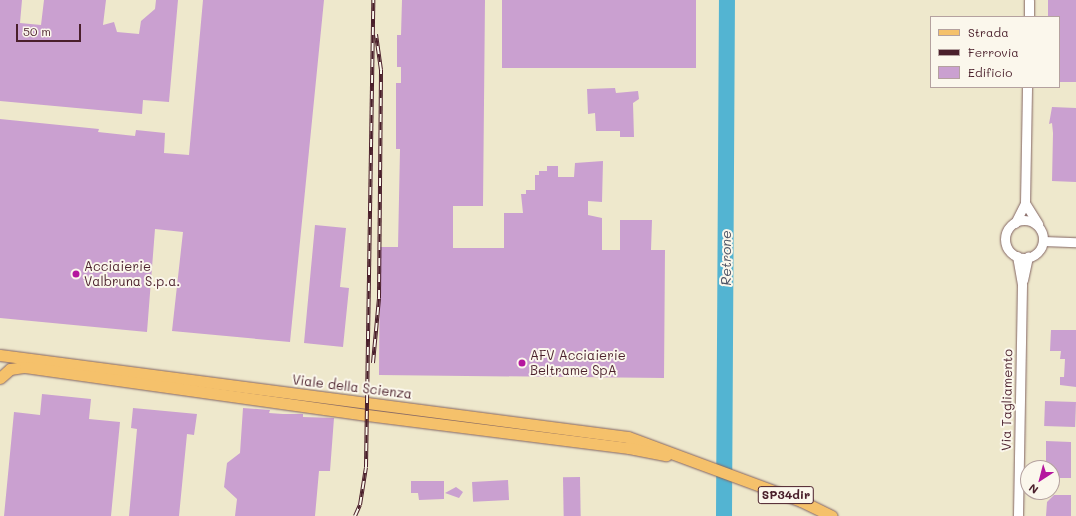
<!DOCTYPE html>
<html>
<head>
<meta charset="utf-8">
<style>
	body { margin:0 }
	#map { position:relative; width:1076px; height:516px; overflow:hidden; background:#eee8cc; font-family:Mali,sans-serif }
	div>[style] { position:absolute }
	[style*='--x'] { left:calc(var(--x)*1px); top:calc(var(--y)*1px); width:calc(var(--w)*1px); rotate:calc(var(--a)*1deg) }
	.river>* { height:16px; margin:-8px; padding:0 8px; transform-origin:8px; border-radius:8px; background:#53b4d2 }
	.building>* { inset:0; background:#caa0d0; transform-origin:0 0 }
	.roads { filter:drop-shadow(0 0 1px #836563) drop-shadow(0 0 1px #836563) }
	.minor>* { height:9px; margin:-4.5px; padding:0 4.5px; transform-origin:4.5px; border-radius:4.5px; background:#fff }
	.minor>.ring { margin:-4.5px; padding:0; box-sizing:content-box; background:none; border:9px solid #fff; border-radius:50% }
	.major>* { height:11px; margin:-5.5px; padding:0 5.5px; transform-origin:5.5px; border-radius:5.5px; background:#f5c16b }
	.rail>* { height:4px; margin-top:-2px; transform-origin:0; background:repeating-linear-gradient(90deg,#fbf7ec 0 8px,#4a1f2b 0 16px); box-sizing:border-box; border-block:1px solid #4a1f2b }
	.dots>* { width:11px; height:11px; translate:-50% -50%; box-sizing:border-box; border:2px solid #fbf7ec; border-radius:50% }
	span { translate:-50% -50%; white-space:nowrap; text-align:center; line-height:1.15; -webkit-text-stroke:4px #fbf7ec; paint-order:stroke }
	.shield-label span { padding:1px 3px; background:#fbf7ec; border:1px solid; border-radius:3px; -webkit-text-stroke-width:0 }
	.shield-label { font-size:12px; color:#4a1f2b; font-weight:700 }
	.poi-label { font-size:13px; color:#4a1f2b }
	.left { translate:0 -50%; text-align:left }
	.street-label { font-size:13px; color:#4a1f2b }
	.water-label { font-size:14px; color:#4d5365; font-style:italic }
	.legend { position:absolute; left:930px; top:16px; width:130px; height:72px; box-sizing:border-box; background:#fbf7ec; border:1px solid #b4a19f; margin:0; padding:5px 7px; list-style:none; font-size:12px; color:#4a1f2b }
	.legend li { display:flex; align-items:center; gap:8px; height:20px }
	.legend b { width:20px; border:1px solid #b4a19f }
	.north { position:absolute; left:1020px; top:460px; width:40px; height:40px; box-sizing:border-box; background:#fbf7ec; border:1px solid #b4a19f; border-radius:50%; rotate:216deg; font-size:11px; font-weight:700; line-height:16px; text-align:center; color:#4a1f2b }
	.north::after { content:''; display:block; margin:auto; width:14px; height:18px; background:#b5179e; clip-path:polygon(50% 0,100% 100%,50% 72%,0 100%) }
	.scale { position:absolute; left:16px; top:24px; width:65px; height:18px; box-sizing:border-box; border:2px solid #4a1f2b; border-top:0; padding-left:5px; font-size:12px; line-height:14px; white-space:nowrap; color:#4a1f2b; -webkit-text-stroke:3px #fbf7ec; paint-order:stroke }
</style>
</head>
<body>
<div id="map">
	<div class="river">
		<div style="--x:724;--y:516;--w:516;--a:-89.67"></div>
	</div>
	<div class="building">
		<div style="clip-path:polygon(0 0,22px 0,20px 23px,41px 25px,44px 0,106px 0,103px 25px,114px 22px,117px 32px,139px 34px,141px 21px,155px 9px,156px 0,178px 0,169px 102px,143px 100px,142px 114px,0 101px)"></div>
		<div style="clip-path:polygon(203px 0,324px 0,290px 342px,172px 331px,183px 232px,155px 229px,147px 332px,0 318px,0 119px,99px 129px,98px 132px,135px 136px,136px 130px,165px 133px,164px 153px,189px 155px)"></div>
		<div style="clip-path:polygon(402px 0,485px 0,483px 206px,453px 206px,453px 248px,504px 248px,504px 213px,523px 213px,521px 194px,526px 194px,526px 190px,535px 190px,535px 175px,539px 175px,539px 171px,547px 171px,547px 166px,558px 166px,558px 177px,574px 177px,575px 163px,603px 161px,602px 202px,588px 201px,588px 215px,602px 218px,602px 250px,620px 250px,620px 220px,652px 220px,651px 250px,665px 250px,664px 378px,379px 375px,380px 247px,398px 247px,400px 149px,396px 149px,396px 83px,401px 83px,401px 67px,397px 67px,397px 35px,401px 35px)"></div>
		<div style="left:502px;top:0;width:194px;height:68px"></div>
		<div style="clip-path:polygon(1048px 0,1076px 0,1076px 82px,1059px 82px,1059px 17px,1048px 17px)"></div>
		<div style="clip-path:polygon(615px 88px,616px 93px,638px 91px,639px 99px,633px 103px,634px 137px,620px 137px,620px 131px,596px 131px,595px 113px,588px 114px,587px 89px)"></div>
		<div style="clip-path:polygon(1052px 107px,1076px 108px,1076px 182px,1052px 181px,1053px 133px,1052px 123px,1049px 124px)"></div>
		<div style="clip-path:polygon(315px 225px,346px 228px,340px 287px,349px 288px,343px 347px,304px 343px)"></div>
		<div style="clip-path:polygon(1051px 330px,1076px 330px,1076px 387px,1060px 385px,1060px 377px,1064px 377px,1065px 359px,1060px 359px,1061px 351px,1050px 351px)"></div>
		<div style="clip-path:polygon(42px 394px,91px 399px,89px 419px,120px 422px,111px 516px,4px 516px,14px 412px,40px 415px)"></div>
		<div style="left:1045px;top:401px;width:31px;height:25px;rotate:2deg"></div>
		<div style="clip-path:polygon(133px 408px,197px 414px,194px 435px,187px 434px,179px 516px,129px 516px,137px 429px,131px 428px)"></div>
		<div style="clip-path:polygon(243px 408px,270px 410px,269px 413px,283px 414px,303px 414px,303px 417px,334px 418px,330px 471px,319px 471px,315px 516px,235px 516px,237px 499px,224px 487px,227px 463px,240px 453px)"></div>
		<div style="clip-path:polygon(1046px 441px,1071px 442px,1071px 478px,1052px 478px,1052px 468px,1046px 468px)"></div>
		<div style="left:580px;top:477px;width:39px;height:17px;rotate:89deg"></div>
		<div style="left:508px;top:480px;width:20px;height:36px;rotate:87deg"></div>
		<div style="clip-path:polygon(411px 481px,444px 481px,444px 499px,419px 500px,418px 493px,411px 493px)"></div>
		<div style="clip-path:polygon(456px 487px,463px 492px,459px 498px,445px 493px)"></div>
		<div style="clip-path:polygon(1054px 495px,1071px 495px,1071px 516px,1046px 516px,1047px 502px)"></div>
	</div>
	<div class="roads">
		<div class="minor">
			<div style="--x:1029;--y:17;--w:17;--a:-90"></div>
			<div style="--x:1025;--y:203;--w:25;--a:58"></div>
			<div class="ring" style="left:1005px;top:220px;width:29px;height:29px"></div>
			<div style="--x:1015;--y:223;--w:22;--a:-63"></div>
			<div style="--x:1025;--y:203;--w:116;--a:-89"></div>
			<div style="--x:1043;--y:241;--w:33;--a:2"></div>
			<div style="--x:1017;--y:256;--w:29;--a:80"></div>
			<div style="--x:1022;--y:285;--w:231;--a:91"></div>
			<div style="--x:1023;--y:280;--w:24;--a:-78"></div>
		</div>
		<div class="major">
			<div style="--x:0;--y:355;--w:633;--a:7.44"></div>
			<div style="--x:628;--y:437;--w:184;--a:20.3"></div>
			<div style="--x:801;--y:501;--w:34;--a:26"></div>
			<div style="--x:0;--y:378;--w:13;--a:-42"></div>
			<div style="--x:10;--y:369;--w:15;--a:-8"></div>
			<div style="--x:25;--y:367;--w:345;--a:8"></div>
			<div style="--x:367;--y:415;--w:264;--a:7.2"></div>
			<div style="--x:629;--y:448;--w:38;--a:11"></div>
		</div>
	</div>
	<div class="rail">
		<div style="--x:373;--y:363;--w:65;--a:-84.7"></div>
		<div style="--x:379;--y:298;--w:112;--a:-89.5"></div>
		<div style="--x:380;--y:186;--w:116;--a:-89.5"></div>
		<div style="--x:381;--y:70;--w:36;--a:-98"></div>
		<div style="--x:355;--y:516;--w:12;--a:-66"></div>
		<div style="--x:360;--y:505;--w:38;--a:-81"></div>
		<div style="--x:366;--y:467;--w:467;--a:-89.1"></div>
	</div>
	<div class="dots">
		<div style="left:76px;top:274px;background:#b5179e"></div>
		<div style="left:522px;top:363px;background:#b5179e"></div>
	</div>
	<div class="shield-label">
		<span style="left:786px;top:495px">SP34dir</span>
	</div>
	<div class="poi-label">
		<span class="left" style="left:84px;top:274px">Acciaierie<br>Valbruna S.p.a.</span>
		<span class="left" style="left:530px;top:363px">AFV Acciaierie<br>Beltrame SpA</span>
	</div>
	<div class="street-label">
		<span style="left:352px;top:387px;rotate:7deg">Viale della Scienza</span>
		<span style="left:1007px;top:400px;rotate:-89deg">Via Tagliamento</span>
	</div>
	<div class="water-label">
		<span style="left:726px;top:258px;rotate:-90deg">Retrone</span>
	</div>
	<ul class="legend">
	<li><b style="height:5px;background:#f5c16b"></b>Strada</li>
	<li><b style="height:5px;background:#4a1f2b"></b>Ferrovia</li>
	<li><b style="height:11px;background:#caa0d0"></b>Edificio</li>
	</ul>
	<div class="north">N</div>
	<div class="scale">50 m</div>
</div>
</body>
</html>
